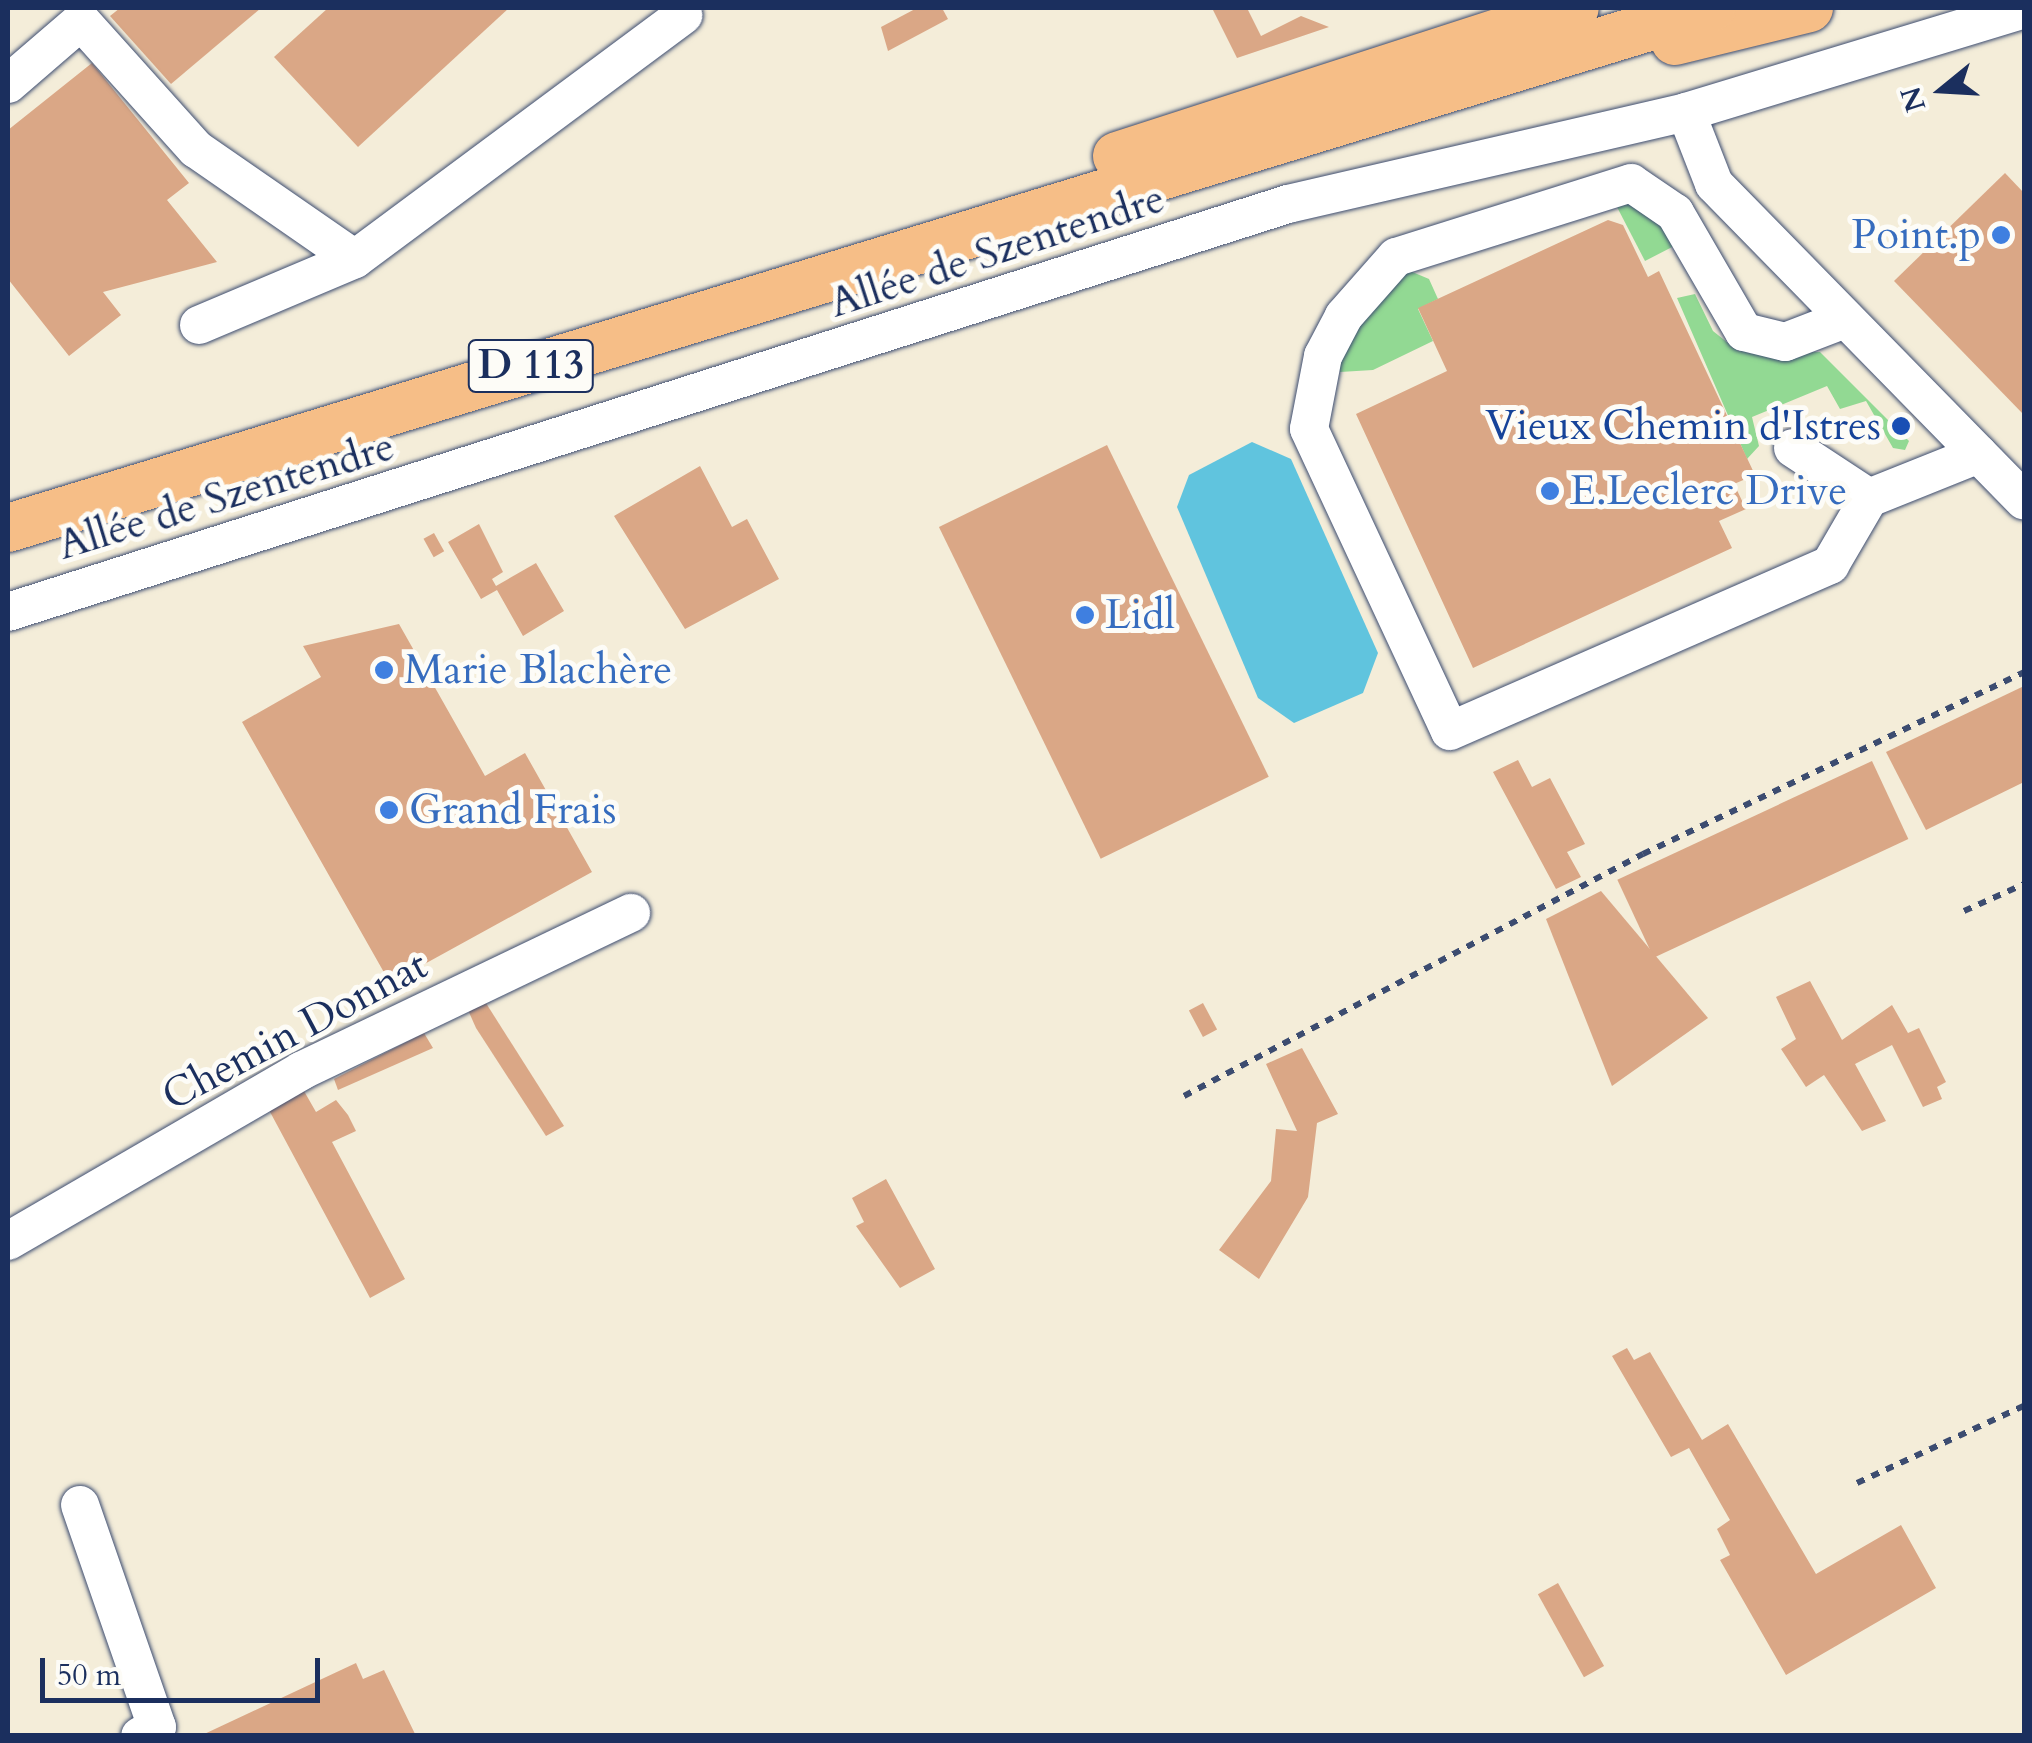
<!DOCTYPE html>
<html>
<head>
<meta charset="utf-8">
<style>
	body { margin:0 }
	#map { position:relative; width:2032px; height:1743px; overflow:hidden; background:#f4edd9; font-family:Cardo,serif }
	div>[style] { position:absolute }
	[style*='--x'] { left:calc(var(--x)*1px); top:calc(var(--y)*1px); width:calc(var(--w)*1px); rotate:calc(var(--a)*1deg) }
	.green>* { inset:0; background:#92d993 }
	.water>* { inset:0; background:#60c4de }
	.building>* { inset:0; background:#daa786; transform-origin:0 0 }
	.path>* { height:6px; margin-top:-3px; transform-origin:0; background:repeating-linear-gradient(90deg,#3c4c70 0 8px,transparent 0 16px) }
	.roads { filter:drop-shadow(0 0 2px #3c4c70) drop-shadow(0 0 2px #3c4c70) }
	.minor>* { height:38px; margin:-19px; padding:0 19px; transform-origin:19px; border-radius:19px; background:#fff }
	.major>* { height:48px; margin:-24px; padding:0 24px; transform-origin:24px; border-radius:24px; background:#f6be87 }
	.dots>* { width:28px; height:28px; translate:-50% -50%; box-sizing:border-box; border:5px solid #fdfcf7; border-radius:50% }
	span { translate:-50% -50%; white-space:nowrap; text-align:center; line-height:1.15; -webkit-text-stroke:10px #fdfcf7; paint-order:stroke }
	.shield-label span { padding:2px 8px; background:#fdfcf7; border:2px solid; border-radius:8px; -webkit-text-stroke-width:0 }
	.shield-label { font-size:40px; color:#1b2f5e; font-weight:700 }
	.shop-label { font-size:42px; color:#366cbe }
	.right { translate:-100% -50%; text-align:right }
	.left { translate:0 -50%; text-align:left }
	.street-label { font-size:42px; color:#1b2f5e }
	.transit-label { font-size:42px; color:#164399 }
	.frame { position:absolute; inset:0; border:10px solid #1b2f5e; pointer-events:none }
	.north { position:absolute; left:1892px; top:40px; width:100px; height:100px; -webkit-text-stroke:8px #fdfcf7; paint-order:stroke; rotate:252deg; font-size:28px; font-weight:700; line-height:40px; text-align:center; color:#1b2f5e }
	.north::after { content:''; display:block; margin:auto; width:35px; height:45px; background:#1b2f5e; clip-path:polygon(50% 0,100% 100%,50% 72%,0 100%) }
	.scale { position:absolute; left:40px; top:1658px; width:280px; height:45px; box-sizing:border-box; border:5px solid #1b2f5e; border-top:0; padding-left:12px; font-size:30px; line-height:35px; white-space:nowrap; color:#1b2f5e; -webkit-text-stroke:8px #fdfcf7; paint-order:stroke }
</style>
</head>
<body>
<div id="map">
	<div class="green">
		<div style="clip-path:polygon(1633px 201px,1659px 219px,1676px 245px,1645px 261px,1617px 207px)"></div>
		<div style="clip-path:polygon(1410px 271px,1429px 279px,1438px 299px,1418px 309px,1433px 341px,1373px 370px,1340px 372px,1337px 361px,1378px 289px)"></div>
		<div style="clip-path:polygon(1695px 294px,1713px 331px,1738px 351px,1820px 352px,1909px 441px,1905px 450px,1893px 448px,1866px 401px,1840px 409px,1827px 386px,1752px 417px,1759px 446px,1747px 459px,1677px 298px)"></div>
	</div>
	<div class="water">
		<div style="clip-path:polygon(1252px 442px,1291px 459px,1378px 653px,1363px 693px,1294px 723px,1258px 698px,1177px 507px,1189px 475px)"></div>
	</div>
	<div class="building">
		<div style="clip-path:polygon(120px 8px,261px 8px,171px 84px,110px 16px)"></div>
		<div style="clip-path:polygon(328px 8px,509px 8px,358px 147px,274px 57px)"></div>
		<div style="clip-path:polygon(917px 8px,942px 8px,948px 19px,888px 51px,881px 27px)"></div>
		<div style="clip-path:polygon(1212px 8px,1247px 8px,1261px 36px,1301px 16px,1329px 27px,1237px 58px)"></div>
		<div style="clip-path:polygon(92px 63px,189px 183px,167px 200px,217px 262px,103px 292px,121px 315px,69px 356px,8px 279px,8px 130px)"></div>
		<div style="clip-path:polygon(2005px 173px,2024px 193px,2024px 415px,1894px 281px)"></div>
		<div style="clip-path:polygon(1608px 220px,1623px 225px,1648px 277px,1659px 271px,1755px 475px,1734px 484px,1746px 509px,1719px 521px,1732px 548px,1473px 668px,1356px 414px,1447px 371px,1418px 308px)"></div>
		<div style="left:1107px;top:445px;width:369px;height:187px;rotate:64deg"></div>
		<div style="clip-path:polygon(700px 466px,732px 527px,747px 519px,779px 579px,685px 629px,614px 516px)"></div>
		<div style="clip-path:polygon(479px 524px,503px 572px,492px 579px,496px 586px,536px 563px,564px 611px,523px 636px,497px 590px,481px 599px,448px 542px)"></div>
		<div style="left:434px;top:533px;width:21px;height:12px;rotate:61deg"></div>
		<div style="clip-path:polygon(399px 624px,485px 776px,525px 753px,592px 872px,390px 983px,242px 722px,321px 677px,303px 646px)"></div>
		<div style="clip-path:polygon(2024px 686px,2024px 782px,1926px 830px,1886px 752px)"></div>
		<div style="clip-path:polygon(1518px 760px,1532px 787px,1550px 778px,1585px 844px,1567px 852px,1581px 877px,1556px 889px,1493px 772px)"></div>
		<div style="left:1872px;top:761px;width:86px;height:281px;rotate:65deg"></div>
		<div style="clip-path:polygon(1601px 891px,1708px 1018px,1612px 1086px,1546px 919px)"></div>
		<div style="clip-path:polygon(1810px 981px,1842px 1040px,1892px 1005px,1908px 1033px,1919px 1028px,1946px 1082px,1937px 1087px,1942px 1099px,1923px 1107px,1892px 1045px,1855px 1064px,1886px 1121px,1862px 1131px,1824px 1075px,1806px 1087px,1781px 1049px,1796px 1039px,1776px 997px)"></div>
		<div style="clip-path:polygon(484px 1000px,564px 1126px,546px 1136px,476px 1028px,468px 1010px)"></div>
		<div style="left:1203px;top:1003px;width:30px;height:16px;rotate:62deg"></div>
		<div style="clip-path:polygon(424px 1033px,433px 1048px,338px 1090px,334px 1079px)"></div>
		<div style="clip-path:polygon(1302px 1048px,1338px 1114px,1317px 1123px,1308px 1197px,1259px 1279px,1219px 1250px,1271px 1181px,1276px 1129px,1297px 1131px,1266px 1064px)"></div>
		<div style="clip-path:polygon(304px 1091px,316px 1112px,336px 1100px,348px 1115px,356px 1131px,332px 1142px,405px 1279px,370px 1298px,269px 1110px)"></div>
		<div style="clip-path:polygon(886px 1179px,935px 1269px,900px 1288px,856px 1226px,864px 1222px,852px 1198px)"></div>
		<div style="clip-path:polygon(1627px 1348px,1634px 1360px,1650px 1352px,1702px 1440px,1728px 1424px,1816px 1574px,1901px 1525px,1936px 1588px,1786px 1675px,1720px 1560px,1730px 1555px,1717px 1529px,1730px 1520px,1689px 1448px,1671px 1457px,1612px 1356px)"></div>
		<div style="left:1558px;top:1583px;width:95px;height:23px;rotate:61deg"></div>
		<div style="clip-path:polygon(356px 1663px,363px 1679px,384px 1670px,416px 1736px,200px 1736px)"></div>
	</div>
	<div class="path">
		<div style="--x:1964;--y:911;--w:66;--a:-24.2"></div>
		<div style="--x:1184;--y:1096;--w:519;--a:-27.8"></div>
		<div style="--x:1643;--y:854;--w:422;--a:-25.5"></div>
		<div style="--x:1857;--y:1483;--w:184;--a:-24.8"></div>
	</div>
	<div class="roads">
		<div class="minor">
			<div style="--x:8;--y:84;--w:96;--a:-40.8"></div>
			<div style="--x:81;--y:21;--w:172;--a:48.1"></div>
			<div style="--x:196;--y:149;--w:193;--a:34.7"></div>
			<div style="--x:1686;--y:112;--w:77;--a:68.7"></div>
			<div style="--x:1714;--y:184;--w:443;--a:45.6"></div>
			<div style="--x:1845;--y:319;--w:64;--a:159"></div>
			<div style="--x:1785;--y:342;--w:42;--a:-166.3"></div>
			<div style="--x:1744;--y:332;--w:138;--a:-120.1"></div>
			<div style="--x:1675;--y:213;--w:53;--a:-145.7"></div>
			<div style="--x:1631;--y:183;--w:246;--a:162.5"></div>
			<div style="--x:1396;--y:257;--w:79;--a:131.4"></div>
			<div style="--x:1344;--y:316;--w:45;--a:117.7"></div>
			<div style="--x:1323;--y:356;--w:74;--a:100.9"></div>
			<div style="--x:1309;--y:429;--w:333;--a:65"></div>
			<div style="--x:1450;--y:731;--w:415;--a:-23.6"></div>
			<div style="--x:1830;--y:565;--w:78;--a:-59.8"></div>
			<div style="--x:199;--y:325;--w:169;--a:-22.9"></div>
			<div style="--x:355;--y:259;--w:409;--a:-36.6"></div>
			<div style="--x:1793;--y:448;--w:91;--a:33.3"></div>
			<div style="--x:1869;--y:498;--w:118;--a:-21.8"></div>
			<div style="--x:8;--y:612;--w:1343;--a:-17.68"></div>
			<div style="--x:1288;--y:204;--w:408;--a:-13"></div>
			<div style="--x:1686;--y:112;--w:353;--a:-16.9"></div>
			<div style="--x:8;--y:1241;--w:339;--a:-30.1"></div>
			<div style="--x:301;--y:1071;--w:366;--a:-25.6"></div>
			<div style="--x:80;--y:1505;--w:235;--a:70.9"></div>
			<div style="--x:157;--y:1727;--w:19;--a:152"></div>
		</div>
		<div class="major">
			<div style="--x:1675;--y:41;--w:138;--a:-13.8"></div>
			<div style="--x:1117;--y:156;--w:481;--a:-17.9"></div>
			<div style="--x:8;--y:528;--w:1781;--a:-16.98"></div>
		</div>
	</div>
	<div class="dots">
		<div style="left:2001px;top:235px;background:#3f7fe0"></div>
		<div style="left:1901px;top:426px;background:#1a4fb4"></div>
		<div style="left:1550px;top:491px;background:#3f7fe0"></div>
		<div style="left:1085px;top:615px;background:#3f7fe0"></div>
		<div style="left:384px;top:670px;background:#3f7fe0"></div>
		<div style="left:389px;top:810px;background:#3f7fe0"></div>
	</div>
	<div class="shield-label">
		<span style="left:531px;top:366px">D 113</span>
	</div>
	<div class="shop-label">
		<span class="right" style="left:1981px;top:235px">Point.p</span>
		<span class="left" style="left:1570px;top:491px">E.Leclerc Drive</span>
		<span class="left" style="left:1105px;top:615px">Lidl</span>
		<span class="left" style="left:404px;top:670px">Marie Blachère</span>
		<span class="left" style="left:409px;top:810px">Grand Frais</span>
	</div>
	<div class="street-label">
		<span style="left:997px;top:251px;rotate:-18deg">Allée de Szentendre</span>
		<span style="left:226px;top:496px;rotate:-17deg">Allée de Szentendre</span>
		<span style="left:295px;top:1031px;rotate:-28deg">Chemin Donnat</span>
	</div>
	<div class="transit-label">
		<span class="right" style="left:1881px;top:426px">Vieux Chemin d'Istres</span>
	</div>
	<div class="frame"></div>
	<div class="north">N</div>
	<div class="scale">50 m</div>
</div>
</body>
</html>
